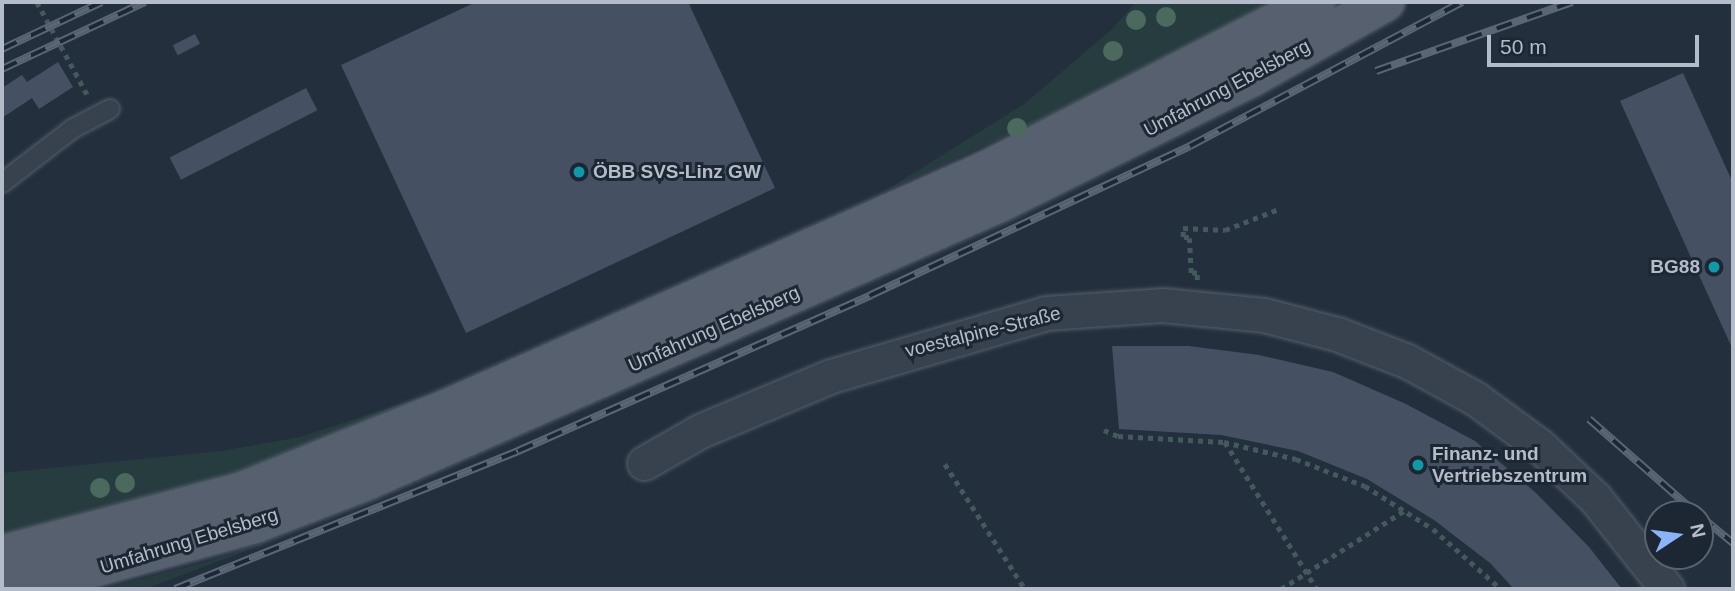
<!DOCTYPE html>
<html>
<head>
<meta charset="utf-8">
<style>
	body { margin:0 }
	#map { position:relative; width:1735px; height:591px; overflow:hidden; background:#242f3e; font-family:Helvetica,sans-serif }
	div>[style] { position:absolute }
	[style*='--x'] { left:calc(var(--x)*1px); top:calc(var(--y)*1px); width:calc(var(--w)*1px); rotate:calc(var(--a)*1deg) }
	.green>* { inset:0; background:#263c3f }
	.building>* { inset:0; background:#455162; transform-origin:0 0 }
	.path>* { height:4.5px; margin-top:-2.25px; transform-origin:0; background:repeating-linear-gradient(90deg,#44595c 0 5px,transparent 0 10px) }
	.roads { filter:drop-shadow(0 0 2px #565f6c) drop-shadow(0 0 2px #565f6c) }
	.lane>* { height:18px; margin:-9px; padding:0 9px; transform-origin:9px; border-radius:9px; background:#38414e }
	.street>* { height:33px; margin:-16.5px; padding:0 16.5px; transform-origin:16.5px; border-radius:16.5px; background:#38414e }
	.primary>* { height:38px; margin:-19px; padding:0 19px; transform-origin:19px; border-radius:19px; background:#56606e }
	.rail>* { height:8px; margin-top:-4px; transform-origin:0; background:repeating-linear-gradient(90deg,#1d2633 0 16px,#5a6575 0 32px); box-sizing:border-box; border-block:2px solid #5a6575 }
	.trees>* { width:20px; height:20px; margin:-10px; border-radius:50%; background:#4b6a5d }
	.dots>* { width:19px; height:19px; translate:-50% -50%; box-sizing:border-box; border:4px solid #1d2633; border-radius:50% }
	span { translate:-50% -50%; white-space:nowrap; text-align:center; line-height:1.15; -webkit-text-stroke:6px #1d2633; paint-order:stroke }
	.street-label { font-size:19px; color:#b4bcc9 }
	.poi-label { font-size:19px; color:#b4bcc9; font-weight:700 }
	.left { translate:0 -50%; text-align:left }
	.right { translate:-100% -50%; text-align:right }
	.frame { position:absolute; inset:0; border:4px solid #b4bcc9; pointer-events:none }
	.north { position:absolute; left:1644px; top:500px; width:70px; height:70px; box-sizing:border-box; background:#1d2633; border:2px solid #59626f; border-radius:50%; rotate:77deg; font-size:19px; font-weight:700; line-height:28px; text-align:center; color:#b4bcc9 }
	.north::after { content:''; display:block; margin:auto; width:24px; height:32px; background:#8ab4f8; clip-path:polygon(50% 0,100% 100%,50% 72%,0 100%) }
	.scale { position:absolute; left:1487px; top:35px; width:212px; height:32px; box-sizing:border-box; border:4px solid #b4bcc9; border-top:0; padding-left:9px; font-size:21px; line-height:24px; white-space:nowrap; color:#b4bcc9; -webkit-text-stroke:5px #1d2633; paint-order:stroke }
</style>
</head>
<body>
<div id="map">
	<div class="green">
		<div style="clip-path:polygon(1136px 2px,1277px 2px,1167px 62px,885px 191px,1024px 104px,1111px 30px)"></div>
		<div style="clip-path:polygon(464px 383px,278px 462px,2px 539px,2px 473px,221px 451px,300px 437px)"></div>
		<div style="clip-path:polygon(285px 536px,145px 589px,104px 589px,210px 561px)"></div>
	</div>
	<div class="building">
		<div style="clip-path:polygon(476px 2px,688px 2px,775px 188px,466px 333px,341px 65px)"></div>
		<div style="left:195px;top:34px;width:11px;height:25px;rotate:63deg"></div>
		<div style="clip-path:polygon(58px 62px,73px 87px,39px 109px,32px 98px,2px 118px,2px 88px,22px 75px,27px 82px)"></div>
		<div style="clip-path:polygon(1683px 73px,1733px 183px,1733px 350px,1620px 101px)"></div>
		<div style="left:306px;top:88px;width:25px;height:153px;rotate:63deg"></div>
		<div style="clip-path:polygon(1112px 346px,1189px 346px,1259px 355px,1333px 372px,1406px 404px,1475px 441px,1536px 493px,1589px 547px,1622px 589px,1514px 589px,1490px 563px,1434px 520px,1367px 479px,1298px 451px,1221px 435px,1119px 429px)"></div>
	</div>
	<div class="path">
		<div style="--x:37;--y:2;--w:107;--a:61.5"></div>
		<div style="--x:1197;--y:280;--w:7;--a:-90"></div>
		<div style="--x:1197;--y:273;--w:6;--a:180"></div>
		<div style="--x:1191;--y:273;--w:35;--a:-93"></div>
		<div style="--x:1189;--y:238;--w:6;--a:-171"></div>
		<div style="--x:1183;--y:237;--w:9;--a:-90"></div>
		<div style="--x:1183;--y:228;--w:42;--a:2.7"></div>
		<div style="--x:1225;--y:230;--w:58;--a:-21.3"></div>
		<div style="--x:1104;--y:430;--w:15;--a:23"></div>
		<div style="--x:1118;--y:436;--w:106;--a:3.2"></div>
		<div style="--x:1224;--y:442;--w:74;--a:13.3"></div>
		<div style="--x:1296;--y:459;--w:74;--a:21.4"></div>
		<div style="--x:1365;--y:486;--w:80;--a:32.3"></div>
		<div style="--x:1433;--y:529;--w:91;--a:41.4"></div>
		<div style="--x:1225;--y:442;--w:173;--a:58"></div>
		<div style="--x:945;--y:464;--w:148;--a:57.4"></div>
		<div style="--x:1281;--y:589;--w:146;--a:-32.4"></div>
	</div>
	<div class="roads">
		<div class="lane">
			<div style="--x:2;--y:183;--w:88;--a:-37.6"></div>
			<div style="--x:72;--y:129;--w:43;--a:-27.8"></div>
		</div>
		<div class="street">
			<div style="--x:644;--y:463;--w:64;--a:-29.7"></div>
			<div style="--x:700;--y:431;--w:142;--a:-22.8"></div>
			<div style="--x:831;--y:376;--w:224;--a:-16.3"></div>
			<div style="--x:1046;--y:313;--w:116;--a:-3.9"></div>
			<div style="--x:1162;--y:305;--w:102;--a:5.6"></div>
			<div style="--x:1264;--y:315;--w:75;--a:14.6"></div>
			<div style="--x:1337;--y:334;--w:75;--a:21.1"></div>
			<div style="--x:1407;--y:361;--w:79;--a:28.8"></div>
			<div style="--x:1476;--y:399;--w:79;--a:36.3"></div>
			<div style="--x:1540;--y:446;--w:76;--a:43.4"></div>
			<div style="--x:1595;--y:498;--w:116;--a:51.6"></div>
		</div>
		<div class="primary">
			<div style="--x:2;--y:555;--w:247;--a:-14.8"></div>
			<div style="--x:241;--y:492;--w:227;--a:-22"></div>
			<div style="--x:451;--y:407;--w:586;--a:-23.85"></div>
			<div style="--x:987;--y:170;--w:369;--a:-27.1"></div>
			<div style="--x:15;--y:589;--w:248;--a:-15.2"></div>
			<div style="--x:254;--y:524;--w:120;--a:-21"></div>
			<div style="--x:366;--y:481;--w:694;--a:-23.72"></div>
			<div style="--x:1001;--y:202;--w:278;--a:-26.5"></div>
			<div style="--x:1250;--y:78;--w:155;--a:-29.4"></div>
		</div>
	</div>
	<div class="rail">
		<div style="--x:2;--y:49;--w:110;--a:-25.2"></div>
		<div style="--x:2;--y:69;--w:158;--a:-25.1"></div>
		<div style="--x:1376;--y:71;--w:208;--a:-19.4"></div>
		<div style="--x:1589;--y:419;--w:144;--a:41.3"></div>
		<div style="--x:1700;--y:516;--w:43;--a:39.3"></div>
		<div style="--x:175;--y:589;--w:370;--a:-21.9"></div>
		<div style="--x:518;--y:451;--w:386;--a:-23.8"></div>
		<div style="--x:871;--y:295;--w:352;--a:-25"></div>
		<div style="--x:1190;--y:146;--w:308;--a:-27.9"></div>
	</div>
	<div class="trees">
		<div style="left:1166px;top:17px"></div>
		<div style="left:1136px;top:20px"></div>
		<div style="left:1113px;top:51px"></div>
		<div style="left:1017px;top:128px"></div>
		<div style="left:125px;top:483px"></div>
		<div style="left:100px;top:488px"></div>
	</div>
	<div class="dots">
		<div style="left:579px;top:172px;background:#0f9aa8"></div>
		<div style="left:1714px;top:267px;background:#0f9aa8"></div>
		<div style="left:1418px;top:465px;background:#0f9aa8"></div>
	</div>
	<div class="street-label">
		<span style="left:1227px;top:88px;rotate:-28deg">Umfahrung Ebelsberg</span>
		<span style="left:714px;top:329px;rotate:-24deg">Umfahrung Ebelsberg</span>
		<span style="left:983px;top:332px;rotate:-14deg">voestalpine-Straße</span>
		<span style="left:189px;top:541px;rotate:-17deg">Umfahrung Ebelsberg</span>
	</div>
	<div class="poi-label">
		<span class="left" style="left:593px;top:172px">ÖBB SVS-Linz GW</span>
		<span class="right" style="left:1700px;top:267px">BG88</span>
		<span class="left" style="left:1432px;top:465px">Finanz- und<br>Vertriebszentrum</span>
	</div>
	<div class="frame"></div>
	<div class="north">N</div>
	<div class="scale">50 m</div>
</div>
</body>
</html>
